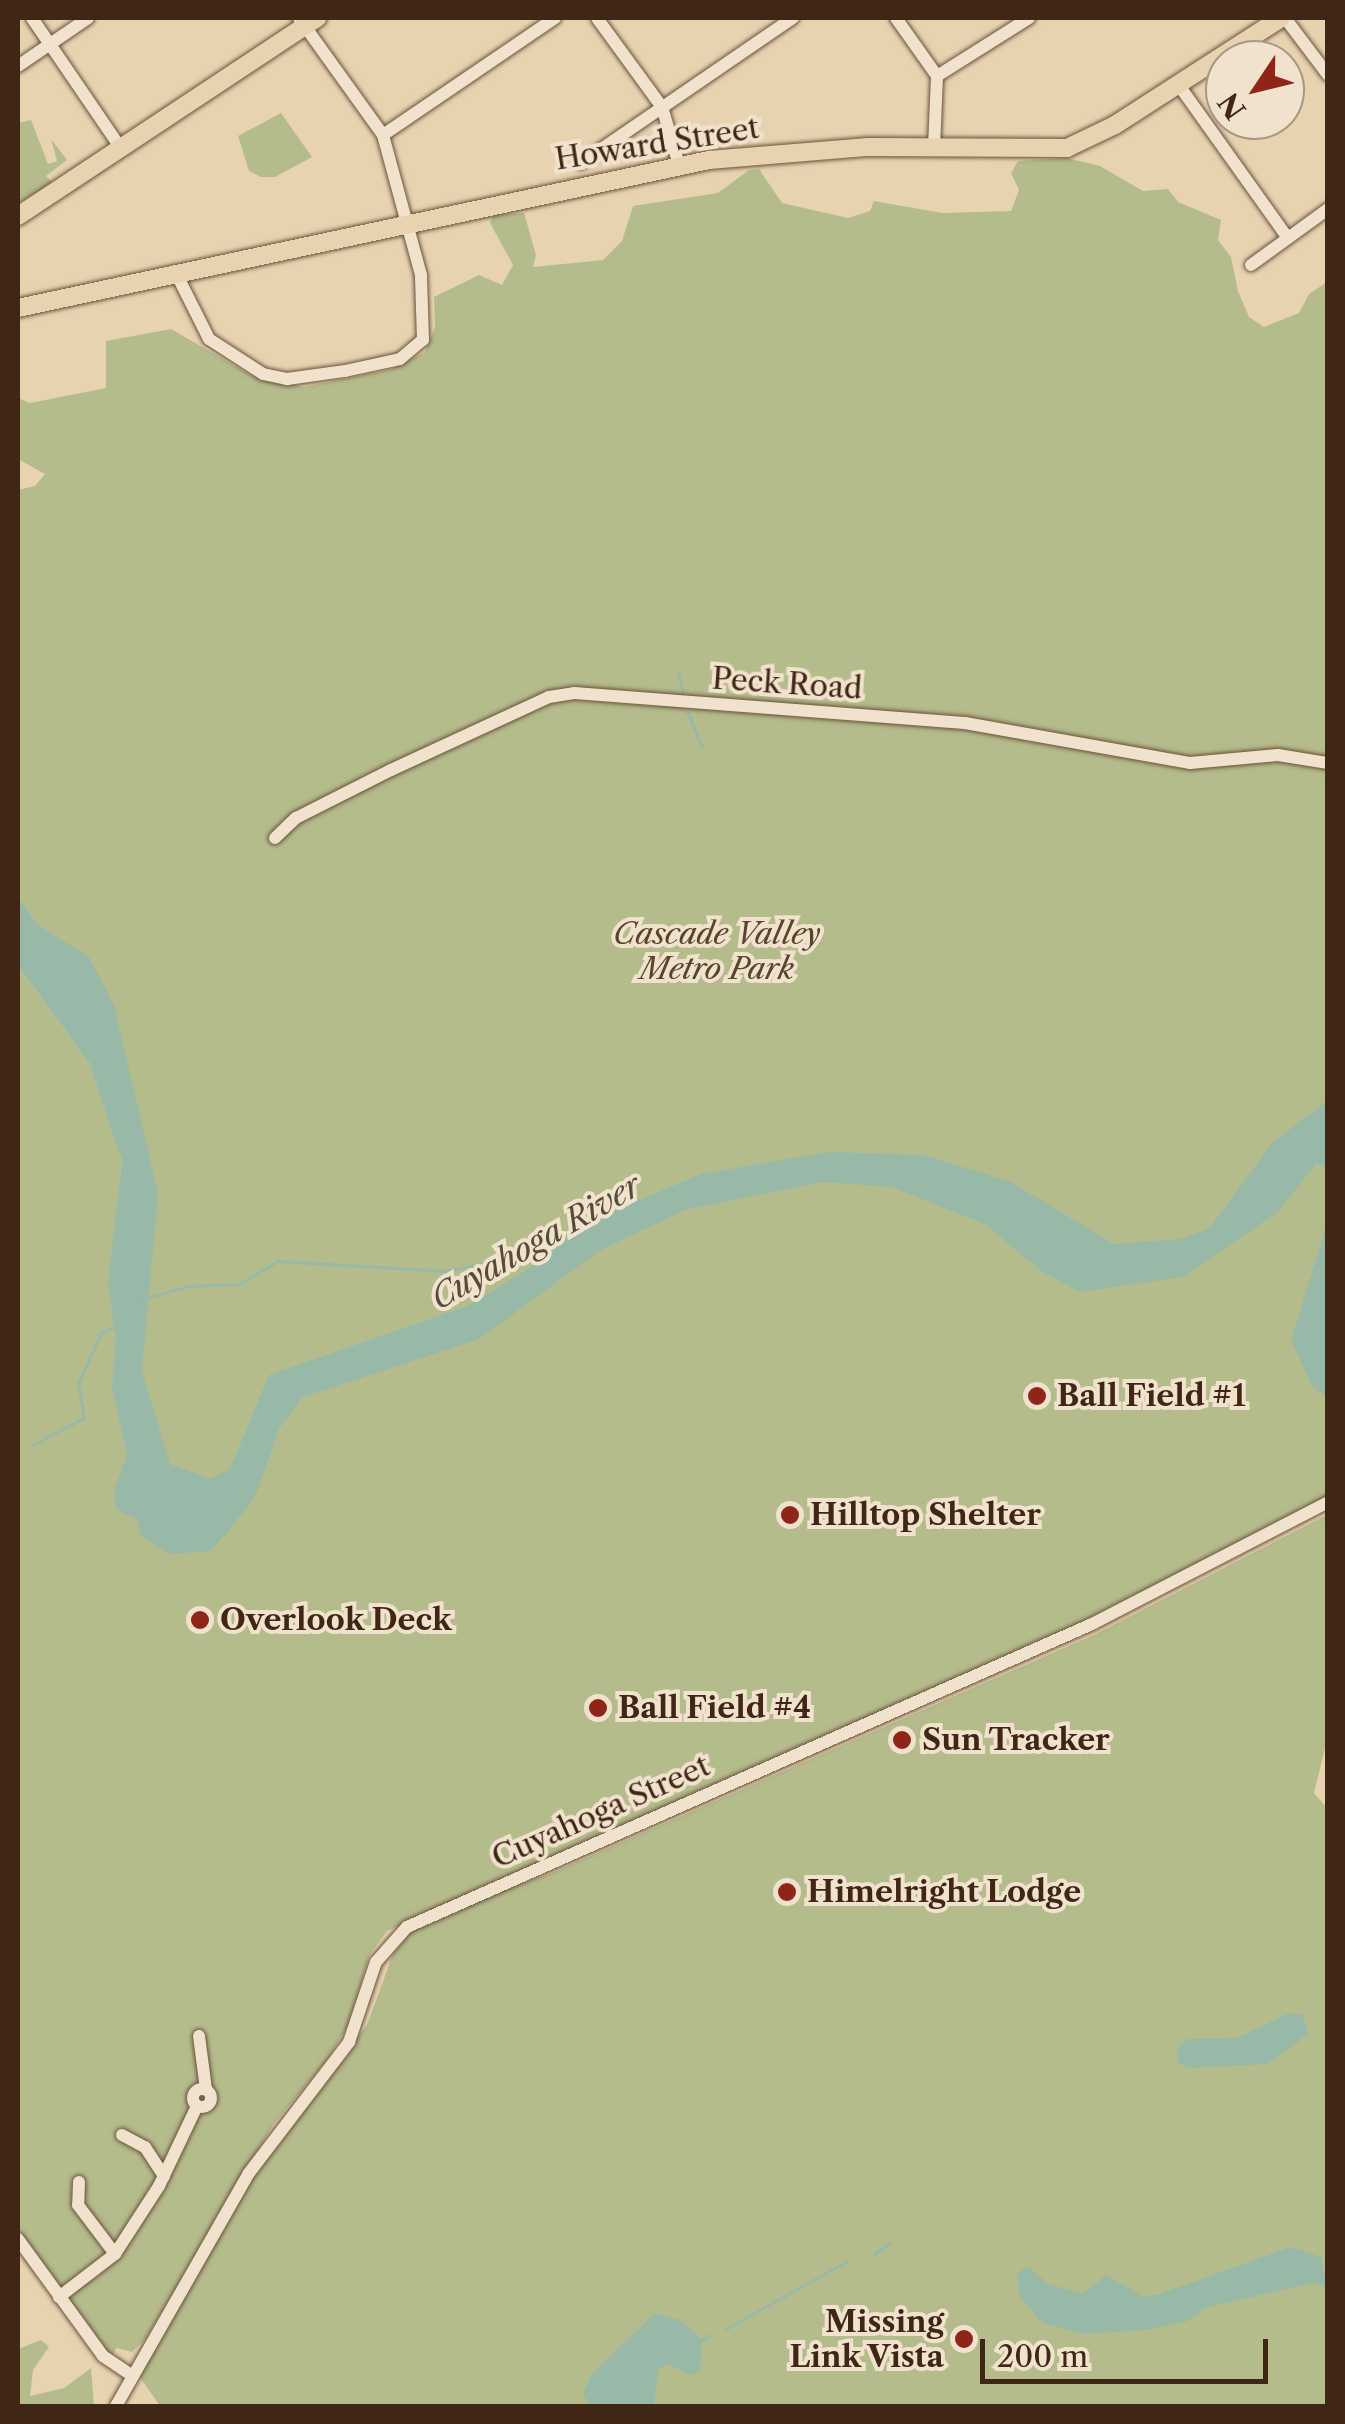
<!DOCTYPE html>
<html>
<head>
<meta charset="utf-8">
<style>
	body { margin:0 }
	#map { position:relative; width:1345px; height:2424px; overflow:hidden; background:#e8d3b1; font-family:"Libre Caslon Text",serif }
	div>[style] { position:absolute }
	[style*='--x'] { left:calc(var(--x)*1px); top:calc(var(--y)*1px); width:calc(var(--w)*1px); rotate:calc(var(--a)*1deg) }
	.green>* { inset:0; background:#b5bc8c }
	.water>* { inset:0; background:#98b9a7 }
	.stream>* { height:2.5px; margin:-1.25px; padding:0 1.25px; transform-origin:1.25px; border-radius:1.25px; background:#98b9a7 }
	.roads { filter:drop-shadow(0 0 2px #6a523c) drop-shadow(0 0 2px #6a523c) }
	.minor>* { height:12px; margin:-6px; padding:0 6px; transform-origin:6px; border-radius:6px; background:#f0e2cc }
	.minor>.ring { margin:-6px; padding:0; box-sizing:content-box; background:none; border:12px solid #f0e2cc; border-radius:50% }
	.major>* { height:18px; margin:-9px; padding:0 9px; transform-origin:9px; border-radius:9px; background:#e8d3b1 }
	.dots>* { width:28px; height:28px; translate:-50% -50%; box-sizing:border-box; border:5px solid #f0e2cc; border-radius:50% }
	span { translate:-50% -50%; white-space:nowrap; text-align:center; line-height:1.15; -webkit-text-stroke:8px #f0e2cc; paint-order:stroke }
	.street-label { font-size:30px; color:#402715 }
	.park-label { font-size:30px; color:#57452d; font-style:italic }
	.poi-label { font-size:30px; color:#402715; font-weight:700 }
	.left { translate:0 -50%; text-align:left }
	.right { translate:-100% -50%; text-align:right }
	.water-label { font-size:32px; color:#564c3a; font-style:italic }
	.frame { position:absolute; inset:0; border:20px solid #402715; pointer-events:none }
	.north { position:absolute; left:1205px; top:40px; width:100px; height:100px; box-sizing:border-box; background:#f0e2cc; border:2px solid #aa9783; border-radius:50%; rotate:235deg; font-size:28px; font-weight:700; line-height:40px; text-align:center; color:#402715 }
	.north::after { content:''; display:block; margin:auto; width:35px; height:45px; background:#8f2418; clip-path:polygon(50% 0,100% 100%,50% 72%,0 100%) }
	.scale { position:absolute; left:980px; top:2339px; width:288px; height:45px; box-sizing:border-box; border:5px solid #402715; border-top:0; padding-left:12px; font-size:30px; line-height:35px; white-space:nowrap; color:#402715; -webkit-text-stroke:8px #f0e2cc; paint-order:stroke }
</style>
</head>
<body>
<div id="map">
	<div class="green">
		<div style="clip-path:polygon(281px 113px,312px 157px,275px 177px,261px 177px,249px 171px,238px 136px)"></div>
		<div style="clip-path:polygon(31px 120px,48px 164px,57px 161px,51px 139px,67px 160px,46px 176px,53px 183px,18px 203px,18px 123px)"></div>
		<div style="clip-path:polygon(1067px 158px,1100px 166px,1143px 191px,1168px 189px,1178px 202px,1221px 220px,1218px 240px,1231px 257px,1238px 291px,1249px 317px,1264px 327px,1299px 313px,1309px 294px,1327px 282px,1327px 1502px,1168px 1588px,387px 1931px,370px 1954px,347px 2028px,326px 2061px,273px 2125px,146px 2338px,132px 2352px,116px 2348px,110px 2364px,18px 2239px,18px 966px,90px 1064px,111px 1119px,122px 1161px,109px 1286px,155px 1200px,18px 911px,18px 490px,35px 486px,45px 474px,18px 459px,18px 398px,30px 403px,106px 388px,106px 341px,171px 329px,252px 376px,304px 387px,390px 370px,425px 352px,435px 327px,434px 297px,479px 275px,502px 285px,513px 265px,490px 223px,493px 215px,524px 213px,536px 255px,533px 267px,603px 260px,622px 241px,633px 206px,718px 193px,749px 170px,759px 169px,782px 203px,848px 218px,870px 211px,874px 201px,942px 213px,1011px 211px,1019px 190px,1011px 173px,1018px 161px)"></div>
		<div style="clip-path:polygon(1327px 1515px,1328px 1736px,1314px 1793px,1328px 1809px,1327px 2406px,160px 2406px,134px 2369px,249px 2173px,367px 2025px,393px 1954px,409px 1934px,452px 1909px,552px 1873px,1094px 1635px)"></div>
		<div style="clip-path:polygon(41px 2340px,49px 2347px,33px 2370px,30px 2396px,64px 2388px,91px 2368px,94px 2406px,18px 2406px,18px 2349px)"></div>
	</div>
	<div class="water">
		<div style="clip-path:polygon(18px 897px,38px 925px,89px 957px,114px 1005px,158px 1193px,142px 1371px,170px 1464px,210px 1479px,230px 1469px,269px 1375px,470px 1305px,537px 1263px,551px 1239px,565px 1231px,701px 1174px,830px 1152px,924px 1155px,1011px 1182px,1114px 1244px,1180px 1239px,1209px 1229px,1273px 1142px,1327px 1101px,1327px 1168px,1316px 1164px,1278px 1212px,1183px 1277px,1080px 1292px,1041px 1271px,985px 1224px,892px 1187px,822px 1182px,685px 1210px,601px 1250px,479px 1339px,303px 1397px,279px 1429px,256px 1495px,227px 1533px,210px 1551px,171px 1554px,141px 1536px,137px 1520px,116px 1509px,114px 1491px,127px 1455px,112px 1387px,116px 1341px,108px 1283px,122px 1161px,90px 1064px,18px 966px)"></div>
		<div style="clip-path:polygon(1327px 1224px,1327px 1398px,1312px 1386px,1291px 1340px)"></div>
		<div style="clip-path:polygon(1287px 2014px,1302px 2014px,1309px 2033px,1268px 2064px,1189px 2068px,1178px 2063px,1177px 2048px,1187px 2039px,1237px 2038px)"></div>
		<div style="clip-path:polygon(1291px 2247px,1321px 2257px,1327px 2288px,1312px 2283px,1205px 2308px,1188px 2321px,1145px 2330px,1084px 2334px,1043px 2323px,1020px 2298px,1017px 2273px,1027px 2267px,1049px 2284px,1082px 2294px,1106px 2275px,1142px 2296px,1157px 2295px)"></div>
		<div style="clip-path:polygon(655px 2313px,680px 2320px,702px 2340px,700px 2370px,691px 2375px,667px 2364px,658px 2370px,654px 2406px,591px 2406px,583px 2395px,591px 2375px)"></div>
	</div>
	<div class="stream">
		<div style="--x:678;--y:671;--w:20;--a:75"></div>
		<div style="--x:688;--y:712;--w:37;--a:68"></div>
		<div style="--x:143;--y:1299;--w:48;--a:-15.8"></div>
		<div style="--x:189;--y:1286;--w:50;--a:-2.3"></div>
		<div style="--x:239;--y:1284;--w:45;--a:-30.5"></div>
		<div style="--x:278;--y:1261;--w:168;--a:3.4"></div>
		<div style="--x:446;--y:1271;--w:99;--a:-12.2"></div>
		<div style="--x:32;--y:1445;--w:59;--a:-27.4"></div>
		<div style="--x:84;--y:1418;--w:35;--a:-100"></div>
		<div style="--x:78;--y:1384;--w:56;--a:-65.7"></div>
		<div style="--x:101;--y:1333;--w:17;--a:-25"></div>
		<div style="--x:874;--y:2254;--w:19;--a:-35"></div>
		<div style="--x:726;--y:2329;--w:139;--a:-29.3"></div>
		<div style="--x:702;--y:2340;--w:9;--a:-32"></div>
	</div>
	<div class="roads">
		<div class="minor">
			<div style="--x:32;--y:18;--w:160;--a:55.7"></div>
			<div style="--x:597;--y:18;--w:110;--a:53.9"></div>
			<div style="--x:662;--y:107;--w:60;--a:73.7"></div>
			<div style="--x:896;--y:18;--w:71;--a:54.7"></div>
			<div style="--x:937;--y:76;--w:73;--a:92.4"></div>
			<div style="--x:1285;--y:18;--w:71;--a:53"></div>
			<div style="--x:18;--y:66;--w:85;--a:-34.4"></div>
			<div style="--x:937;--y:76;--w:109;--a:-32.2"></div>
			<div style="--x:1178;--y:84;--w:189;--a:54.5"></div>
			<div style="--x:383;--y:135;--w:208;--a:-34.2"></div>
			<div style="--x:581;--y:163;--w:257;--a:-34.4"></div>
			<div style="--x:1251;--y:265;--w:95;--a:-36"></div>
			<div style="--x:175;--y:271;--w:76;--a:63.4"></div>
			<div style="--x:209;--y:339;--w:64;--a:32.9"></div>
			<div style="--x:263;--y:374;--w:25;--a:12"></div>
			<div style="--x:287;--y:379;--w:59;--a:-7.9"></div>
			<div style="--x:345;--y:371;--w:56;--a:-12.3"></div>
			<div style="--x:400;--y:359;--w:30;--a:-40"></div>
			<div style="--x:423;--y:340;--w:65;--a:-91.8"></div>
			<div style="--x:421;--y:275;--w:145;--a:-105.2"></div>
			<div style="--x:383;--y:135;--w:144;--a:-125.7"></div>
			<div style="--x:275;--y:838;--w:29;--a:-44"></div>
			<div style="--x:296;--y:818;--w:106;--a:-26.8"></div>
			<div style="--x:391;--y:770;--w:174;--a:-24.8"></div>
			<div style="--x:549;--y:697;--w:25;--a:-9"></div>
			<div style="--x:574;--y:693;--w:392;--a:4.4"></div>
			<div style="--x:965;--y:723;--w:229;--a:10.1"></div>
			<div style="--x:1190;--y:763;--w:88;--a:-5.2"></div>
			<div style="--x:1278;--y:755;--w:51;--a:9.1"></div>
			<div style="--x:199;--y:2036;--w:53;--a:82.5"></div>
			<div class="ring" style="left:193px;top:2089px;width:6px;height:6px"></div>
			<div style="--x:122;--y:2135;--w:26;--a:28"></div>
			<div style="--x:145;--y:2147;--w:35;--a:57"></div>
			<div style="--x:79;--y:2182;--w:23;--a:92"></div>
			<div style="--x:78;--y:2205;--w:61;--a:52.9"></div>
			<div style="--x:18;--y:2239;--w:145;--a:54"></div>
			<div style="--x:103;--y:2356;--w:34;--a:34"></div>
			<div style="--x:59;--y:2297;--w:71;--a:-37.5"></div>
			<div style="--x:115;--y:2254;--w:81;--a:-57.1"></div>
			<div style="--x:159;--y:2186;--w:89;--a:-64.6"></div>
			<div style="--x:116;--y:2406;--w:268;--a:-60.3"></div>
			<div style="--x:249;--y:2173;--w:165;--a:-52.6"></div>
			<div style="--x:349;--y:2042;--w:84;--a:-71.4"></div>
			<div style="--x:376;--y:1962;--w:47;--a:-48.5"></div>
			<div style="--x:407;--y:1927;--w:749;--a:-23.86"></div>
			<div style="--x:1092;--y:1624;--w:266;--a:-27.3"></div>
		</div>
		<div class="major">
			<div style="--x:18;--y:216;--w:359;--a:-33.5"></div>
			<div style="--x:18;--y:308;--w:707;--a:-12.09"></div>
			<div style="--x:709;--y:160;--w:160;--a:-4.7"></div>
			<div style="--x:868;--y:147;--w:199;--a:0.3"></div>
			<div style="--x:1067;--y:148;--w:53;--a:-25.6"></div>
			<div style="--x:1115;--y:125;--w:197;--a:-32.8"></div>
		</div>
	</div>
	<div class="dots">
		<div style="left:1037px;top:1396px;background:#8f2418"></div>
		<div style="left:790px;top:1515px;background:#8f2418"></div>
		<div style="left:200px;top:1620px;background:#8f2418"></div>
		<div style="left:598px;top:1708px;background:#8f2418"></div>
		<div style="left:902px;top:1740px;background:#8f2418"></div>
		<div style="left:787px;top:1892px;background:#8f2418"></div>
		<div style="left:964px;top:2339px;background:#8f2418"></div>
	</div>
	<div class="street-label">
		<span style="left:657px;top:144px;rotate:-9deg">Howard Street</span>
		<span style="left:787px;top:684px;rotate:4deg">Peck Road</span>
		<span style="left:601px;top:1812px;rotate:-24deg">Cuyahoga Street</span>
	</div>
	<div class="park-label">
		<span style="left:717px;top:951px">Cascade Valley<br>Metro Park</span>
	</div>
	<div class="poi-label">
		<span class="left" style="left:1057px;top:1396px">Ball Field #1</span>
		<span class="left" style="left:810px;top:1515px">Hilltop Shelter</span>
		<span class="left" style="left:220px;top:1620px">Overlook Deck</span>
		<span class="left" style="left:618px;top:1708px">Ball Field #4</span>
		<span class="left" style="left:922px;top:1740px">Sun Tracker</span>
		<span class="left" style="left:807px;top:1892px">Himelright Lodge</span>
		<span class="right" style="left:944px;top:2339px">Missing<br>Link Vista</span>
	</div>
	<div class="water-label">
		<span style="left:536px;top:1242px;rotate:-30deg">Cuyahoga River</span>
	</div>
	<div class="frame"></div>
	<div class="north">N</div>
	<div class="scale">200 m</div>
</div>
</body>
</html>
